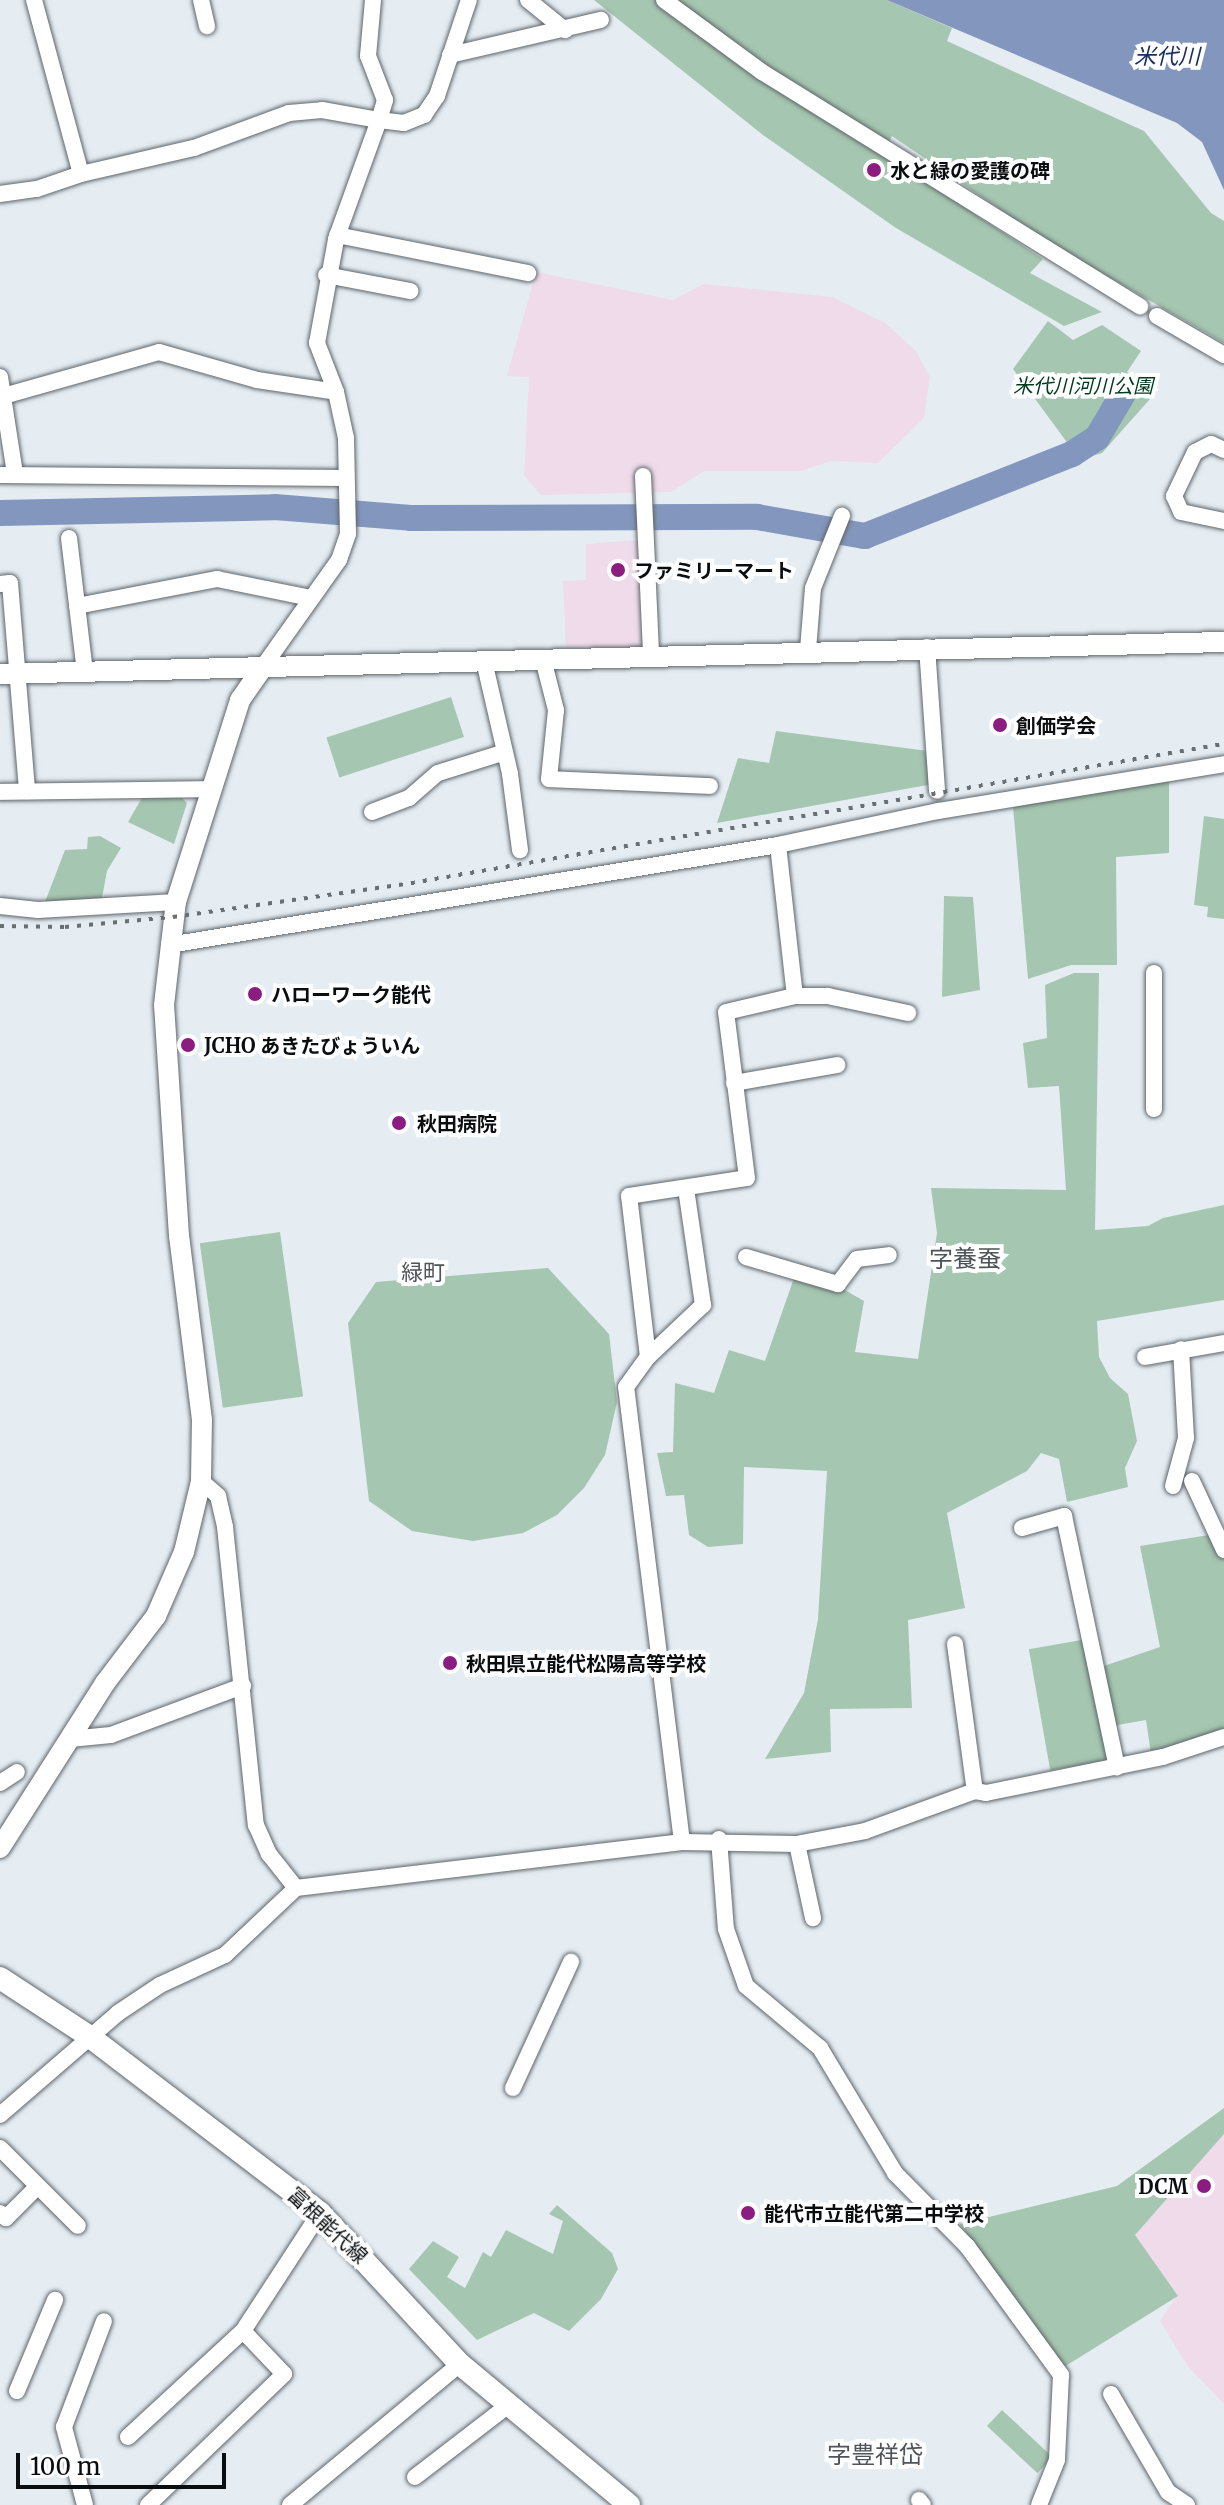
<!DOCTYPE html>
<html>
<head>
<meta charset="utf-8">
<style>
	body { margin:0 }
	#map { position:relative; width:1224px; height:2505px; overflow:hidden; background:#e5edf3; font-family:Merriweather,"Noto Sans JP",serif }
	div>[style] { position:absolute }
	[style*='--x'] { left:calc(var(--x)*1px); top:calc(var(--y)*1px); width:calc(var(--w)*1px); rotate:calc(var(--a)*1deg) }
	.commercial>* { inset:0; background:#efdbea }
	.green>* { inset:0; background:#a5c6b0; transform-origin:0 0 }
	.water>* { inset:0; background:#8396bd }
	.river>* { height:26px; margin:-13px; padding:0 13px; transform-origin:13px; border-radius:13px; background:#8396bd }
	.roads { filter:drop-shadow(0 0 2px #5e656a) drop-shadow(0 0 2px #5e656a) }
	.minor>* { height:16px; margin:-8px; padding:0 8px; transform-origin:8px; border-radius:8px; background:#fff }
	.tertiary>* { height:20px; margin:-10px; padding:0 10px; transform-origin:10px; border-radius:10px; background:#fff }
	.secondary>* { height:22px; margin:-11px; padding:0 11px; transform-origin:11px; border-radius:11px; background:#fff }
	.rail>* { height:4px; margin-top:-2px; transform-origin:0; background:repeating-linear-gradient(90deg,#6a6f72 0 4px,transparent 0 12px) }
	.dots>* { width:22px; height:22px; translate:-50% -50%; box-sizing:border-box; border:4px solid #fff; border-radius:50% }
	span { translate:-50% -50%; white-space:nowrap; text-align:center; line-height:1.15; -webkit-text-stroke:8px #fff; paint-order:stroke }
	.poi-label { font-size:20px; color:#0b0e10; font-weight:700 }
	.left { translate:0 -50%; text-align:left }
	.right { translate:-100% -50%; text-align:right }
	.park-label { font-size:20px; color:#013a1f; font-style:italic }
	.street-label { font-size:20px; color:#0b0e10 }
	.water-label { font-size:22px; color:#1b2f61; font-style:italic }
	.neighbourhood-label { font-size:22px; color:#4e545a }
	.quarter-label { font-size:24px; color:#4e545a }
	.scale { position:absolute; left:16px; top:2453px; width:210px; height:36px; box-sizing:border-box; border:4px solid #0b0e10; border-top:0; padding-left:10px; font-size:24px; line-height:28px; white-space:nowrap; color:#0b0e10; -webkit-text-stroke:6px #fff; paint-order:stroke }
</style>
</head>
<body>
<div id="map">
	<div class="commercial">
		<div style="clip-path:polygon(536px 272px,673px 300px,704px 284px,832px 297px,885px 323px,916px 351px,930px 377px,924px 418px,878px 463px,830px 461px,802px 471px,704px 471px,671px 492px,541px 495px,524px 475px,529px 377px,507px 376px)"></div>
		<div style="clip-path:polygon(639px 540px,646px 648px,566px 648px,563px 581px,586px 580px,586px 544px)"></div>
		<div style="clip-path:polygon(1224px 2134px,1224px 2404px,1187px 2365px,1160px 2321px,1177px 2296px,1135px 2235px)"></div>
	</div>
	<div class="green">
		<div style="clip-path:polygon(594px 0,887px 0,952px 28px,947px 41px,1144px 131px,1211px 213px,1224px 221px,1224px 343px,1051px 244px,892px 136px,883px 154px,1043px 259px,1030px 273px,1102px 312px,1064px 326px,1047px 316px,896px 228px,763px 135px)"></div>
		<div style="clip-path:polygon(1048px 321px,1073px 340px,1102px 325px,1141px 351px,1127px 372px,1139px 379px,1134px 386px,1150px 399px,1102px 453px,1080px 460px,1013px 369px)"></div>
		<div style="left:451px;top:697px;width:42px;height:131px;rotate:72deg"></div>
		<div style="clip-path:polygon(776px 731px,928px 751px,933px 784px,717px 823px,738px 758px,769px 763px)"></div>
		<div style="clip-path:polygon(1169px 778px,1169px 853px,1116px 857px,1117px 965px,1071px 965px,1028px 979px,1013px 806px)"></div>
		<div style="clip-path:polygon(143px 796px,181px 797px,187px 803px,174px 844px,128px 822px)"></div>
		<div style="clip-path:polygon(1204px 816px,1224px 819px,1224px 919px,1207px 917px,1208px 907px,1194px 905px)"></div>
		<div style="clip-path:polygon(100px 836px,121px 848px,107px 871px,102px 898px,45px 902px,65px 850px,87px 849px,88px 837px)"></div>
		<div style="clip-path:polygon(944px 896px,973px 897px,980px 990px,942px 997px)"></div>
		<div style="clip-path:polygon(1074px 973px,1099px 973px,1095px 1230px,1148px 1226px,1163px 1218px,1224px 1205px,1224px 1300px,1097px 1321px,1099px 1357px,1110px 1378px,1128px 1394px,1137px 1441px,1125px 1468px,1128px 1487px,1067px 1502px,1059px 1459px,1041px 1453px,1027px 1471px,947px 1513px,965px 1608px,908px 1620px,912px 1708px,830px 1709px,831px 1752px,765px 1759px,804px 1693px,818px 1619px,827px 1471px,744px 1467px,743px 1544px,708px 1547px,689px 1535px,684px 1495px,666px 1496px,657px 1453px,673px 1452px,675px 1383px,714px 1393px,729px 1350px,765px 1361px,794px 1278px,843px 1289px,864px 1301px,855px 1352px,918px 1359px,937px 1233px,931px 1188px,1066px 1190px,1059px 1086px,1028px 1088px,1023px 1043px,1047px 1038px,1045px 985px)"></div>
		<div style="left:280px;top:1232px;width:166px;height:81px;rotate:82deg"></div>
		<div style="clip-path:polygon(548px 1268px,609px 1334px,617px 1402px,605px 1455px,584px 1488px,557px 1515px,523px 1533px,473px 1541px,412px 1531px,369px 1501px,348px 1323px,376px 1282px)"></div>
		<div style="clip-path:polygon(1209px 1535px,1224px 1559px,1224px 1731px,1151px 1754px,1146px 1720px,1112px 1726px,1101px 1667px,1160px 1647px,1140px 1546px)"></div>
		<div style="left:1087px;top:1639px;width:123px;height:59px;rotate:80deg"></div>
		<div style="clip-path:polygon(1224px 2108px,1224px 2134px,1135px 2235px,1178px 2296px,1064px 2367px,960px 2224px,1117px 2186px)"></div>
		<div style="clip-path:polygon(557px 2205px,612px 2253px,618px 2269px,601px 2299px,569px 2331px,534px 2313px,477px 2340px,409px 2269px,433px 2241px,459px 2257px,447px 2277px,465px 2288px,483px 2252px,491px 2257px,506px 2230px,553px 2254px,563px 2221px,549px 2214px)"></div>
		<div style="left:1002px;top:2410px;width:69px;height:22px;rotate:43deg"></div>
	</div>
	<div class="water">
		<div style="clip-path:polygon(887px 0,1224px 0,1224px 190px,1202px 142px,1177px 123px)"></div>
		<div style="clip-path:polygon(1122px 384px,1131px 390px,1113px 427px,1099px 445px,1081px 453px,1075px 444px,1094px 433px)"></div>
	</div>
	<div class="river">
		<div style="--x:0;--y:513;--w:275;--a:-1.2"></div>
		<div style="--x:275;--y:507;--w:136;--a:4.6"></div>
		<div style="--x:411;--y:518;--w:346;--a:-0.2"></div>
		<div style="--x:757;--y:517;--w:110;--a:10"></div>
		<div style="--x:865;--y:536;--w:223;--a:-21.6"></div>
		<div style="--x:1072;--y:454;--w:30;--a:-33"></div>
		<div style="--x:1097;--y:438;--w:59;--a:-59.5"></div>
	</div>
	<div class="roads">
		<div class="minor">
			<div style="--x:34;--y:0;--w:180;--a:74.9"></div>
			<div style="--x:81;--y:174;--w:116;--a:-13"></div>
			<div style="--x:194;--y:148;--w:101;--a:-20.2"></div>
			<div style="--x:289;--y:113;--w:33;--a:-5"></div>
			<div style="--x:322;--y:110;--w:58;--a:10"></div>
			<div style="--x:379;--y:120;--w:21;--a:-73"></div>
			<div style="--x:385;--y:100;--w:47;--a:-111.1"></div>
			<div style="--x:368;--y:56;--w:56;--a:-84.9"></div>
			<div style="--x:201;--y:0;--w:27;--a:77"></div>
			<div style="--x:528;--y:0;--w:48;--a:39"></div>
			<div style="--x:664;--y:0;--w:122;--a:36.3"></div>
			<div style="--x:762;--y:72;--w:445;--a:31.8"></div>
			<div style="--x:450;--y:55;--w:155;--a:-13.1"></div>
			<div style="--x:0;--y:194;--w:37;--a:-8"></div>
			<div style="--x:37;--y:189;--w:46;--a:-18.8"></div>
			<div style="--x:337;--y:235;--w:195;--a:11.3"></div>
			<div style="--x:326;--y:275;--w:86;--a:10.8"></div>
			<div style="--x:1157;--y:316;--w:78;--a:30.2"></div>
			<div style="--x:0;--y:377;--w:98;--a:81.2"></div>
			<div style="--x:0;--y:397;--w:165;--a:-15.8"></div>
			<div style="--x:159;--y:352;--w:102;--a:15.9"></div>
			<div style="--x:257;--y:380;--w:80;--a:8.6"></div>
			<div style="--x:1224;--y:450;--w:14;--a:-155"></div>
			<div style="--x:1211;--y:444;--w:18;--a:153"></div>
			<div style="--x:1195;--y:452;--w:49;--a:115.5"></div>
			<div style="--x:1174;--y:496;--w:17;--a:66"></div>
			<div style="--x:1181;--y:512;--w:44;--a:11.8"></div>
			<div style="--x:0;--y:475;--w:346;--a:0.5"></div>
			<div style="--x:643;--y:476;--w:179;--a:87.4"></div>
			<div style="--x:69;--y:538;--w:135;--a:83.2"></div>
			<div style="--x:0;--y:584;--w:10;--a:-6"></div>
			<div style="--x:10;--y:583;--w:209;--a:85.3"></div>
			<div style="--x:77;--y:606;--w:143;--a:-10.9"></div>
			<div style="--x:217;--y:579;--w:95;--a:11.5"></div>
			<div style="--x:927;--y:647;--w:144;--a:86"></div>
			<div style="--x:808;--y:650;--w:62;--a:-85.4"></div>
			<div style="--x:813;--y:588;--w:78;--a:-68.1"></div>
			<div style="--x:543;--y:659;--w:53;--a:75.7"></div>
			<div style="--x:556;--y:710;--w:69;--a:95.8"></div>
			<div style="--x:549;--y:779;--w:161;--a:2.5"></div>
			<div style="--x:484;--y:661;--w:116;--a:77"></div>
			<div style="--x:510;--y:774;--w:77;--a:82.5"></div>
			<div style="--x:260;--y:671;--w:136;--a:-54.6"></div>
			<div style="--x:339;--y:560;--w:28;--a:-71"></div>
			<div style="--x:348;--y:534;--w:96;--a:-91.2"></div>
			<div style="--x:346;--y:438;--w:47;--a:-102.3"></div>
			<div style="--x:336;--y:392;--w:53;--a:-111.2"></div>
			<div style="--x:317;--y:343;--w:106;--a:-79.6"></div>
			<div style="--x:336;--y:239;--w:127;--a:-70.1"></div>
			<div style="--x:379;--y:120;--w:25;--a:7"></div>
			<div style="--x:404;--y:123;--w:22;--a:-22"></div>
			<div style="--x:424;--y:115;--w:23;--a:-56"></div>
			<div style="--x:437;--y:96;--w:101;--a:-71.6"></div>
			<div style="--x:0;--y:792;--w:210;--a:-0.8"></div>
			<div style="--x:372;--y:812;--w:40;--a:-21"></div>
			<div style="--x:409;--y:798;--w:38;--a:-41"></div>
			<div style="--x:438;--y:773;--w:70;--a:-17.4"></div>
			<div style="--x:778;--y:845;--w:152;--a:83.6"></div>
			<div style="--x:0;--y:906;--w:38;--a:6"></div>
			<div style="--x:38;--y:910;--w:138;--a:-3.3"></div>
			<div style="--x:169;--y:945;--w:617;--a:-9.32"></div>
			<div style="--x:778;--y:845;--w:164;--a:-12"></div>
			<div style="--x:938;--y:811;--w:290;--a:-9.3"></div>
			<div style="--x:734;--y:1083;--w:105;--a:-9.9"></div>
			<div style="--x:1154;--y:1109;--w:136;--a:-90"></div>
			<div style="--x:746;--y:1257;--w:96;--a:16.4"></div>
			<div style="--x:838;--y:1284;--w:31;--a:-53"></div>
			<div style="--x:857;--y:1259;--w:32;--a:-7"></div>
			<div style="--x:648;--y:1357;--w:162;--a:-96.7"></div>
			<div style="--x:629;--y:1196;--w:119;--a:-8.7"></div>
			<div style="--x:747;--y:1178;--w:167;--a:-97.2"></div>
			<div style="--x:726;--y:1012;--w:71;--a:-13.1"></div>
			<div style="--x:795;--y:996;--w:33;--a:0"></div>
			<div style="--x:828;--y:996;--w:82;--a:12"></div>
			<div style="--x:1145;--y:1357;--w:80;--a:-10"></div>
			<div style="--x:201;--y:1481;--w:23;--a:41"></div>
			<div style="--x:218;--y:1496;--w:32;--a:77"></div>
			<div style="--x:225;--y:1527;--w:300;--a:84.1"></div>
			<div style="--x:256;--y:1825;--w:32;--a:66"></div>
			<div style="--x:269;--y:1854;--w:43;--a:51.5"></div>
			<div style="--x:1192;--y:1481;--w:76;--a:65.1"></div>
			<div style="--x:1173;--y:1486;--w:50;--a:-74.8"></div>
			<div style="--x:1186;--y:1438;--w:89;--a:-93.2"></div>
			<div style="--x:1022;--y:1528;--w:44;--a:-15.9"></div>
			<div style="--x:1064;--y:1516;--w:257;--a:78.1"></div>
			<div style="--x:955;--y:1644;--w:148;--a:82.3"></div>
			<div style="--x:70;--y:1739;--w:41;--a:-5.6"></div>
			<div style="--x:111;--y:1735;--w:141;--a:-20.4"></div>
			<div style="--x:0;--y:1783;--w:20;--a:-33"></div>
			<div style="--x:719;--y:1839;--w:90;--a:85.6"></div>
			<div style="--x:726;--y:1929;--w:60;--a:70.7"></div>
			<div style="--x:746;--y:1986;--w:97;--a:40"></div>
			<div style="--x:820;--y:2048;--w:146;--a:59"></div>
			<div style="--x:895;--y:2173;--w:103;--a:45.4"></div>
			<div style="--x:967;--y:2246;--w:160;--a:53.9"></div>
			<div style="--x:1061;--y:2375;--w:85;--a:92.7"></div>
			<div style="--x:1057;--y:2460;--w:48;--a:111.8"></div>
			<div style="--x:682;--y:1842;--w:458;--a:-97"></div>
			<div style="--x:626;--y:1387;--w:37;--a:-54"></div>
			<div style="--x:648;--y:1357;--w:76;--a:-43.4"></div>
			<div style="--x:703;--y:1305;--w:118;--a:-98.3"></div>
			<div style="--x:797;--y:1844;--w:76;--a:77.8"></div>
			<div style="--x:513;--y:2088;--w:139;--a:-65.3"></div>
			<div style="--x:0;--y:2115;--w:156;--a:-40.8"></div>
			<div style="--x:118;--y:2013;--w:50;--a:-33.7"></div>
			<div style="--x:160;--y:1985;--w:72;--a:-24.8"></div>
			<div style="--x:225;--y:1955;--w:98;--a:-43.3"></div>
			<div style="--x:296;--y:1888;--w:389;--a:-6.8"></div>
			<div style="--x:682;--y:1842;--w:115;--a:1"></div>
			<div style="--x:797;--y:1844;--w:69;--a:-10.8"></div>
			<div style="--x:865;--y:1831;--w:117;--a:-20"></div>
			<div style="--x:975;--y:1791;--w:11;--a:10"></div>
			<div style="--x:986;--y:1793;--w:181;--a:-11.5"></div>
			<div style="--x:1163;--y:1757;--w:64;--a:-18.2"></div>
			<div style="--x:0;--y:2148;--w:110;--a:45"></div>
			<div style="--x:0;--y:2213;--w:8;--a:40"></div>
			<div style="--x:6;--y:2218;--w:45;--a:-45"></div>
			<div style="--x:17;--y:2391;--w:99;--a:-67.3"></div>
			<div style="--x:1111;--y:2394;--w:113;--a:59.8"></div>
			<div style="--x:1168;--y:2492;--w:23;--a:34"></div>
			<div style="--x:128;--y:2437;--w:156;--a:-42.7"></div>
			<div style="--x:415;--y:2477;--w:115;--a:-37.6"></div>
			<div style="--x:919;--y:2500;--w:6;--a:51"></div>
			<div style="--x:85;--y:2505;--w:81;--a:-105.1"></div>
			<div style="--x:64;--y:2427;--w:113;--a:-69.3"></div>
			<div style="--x:148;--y:2505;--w:189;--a:-43.9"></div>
			<div style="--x:284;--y:2374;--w:59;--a:-133.6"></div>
			<div style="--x:243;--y:2331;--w:141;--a:-56.9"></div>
			<div style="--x:290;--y:2505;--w:221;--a:-39.7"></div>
		</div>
		<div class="tertiary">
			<div style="--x:0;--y:674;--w:1224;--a:-1.5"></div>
			<div style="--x:0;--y:1848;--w:196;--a:-57.5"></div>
			<div style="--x:105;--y:1683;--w:84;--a:-52.7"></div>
			<div style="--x:156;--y:1616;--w:70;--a:-66.4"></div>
			<div style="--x:184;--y:1552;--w:73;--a:-76.5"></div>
			<div style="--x:201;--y:1481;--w:61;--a:-89.1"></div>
			<div style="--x:202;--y:1420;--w:185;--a:-97.1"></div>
			<div style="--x:179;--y:1236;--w:231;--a:-93.7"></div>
			<div style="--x:164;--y:1005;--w:104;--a:-83.4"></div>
			<div style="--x:176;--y:902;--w:212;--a:-72.4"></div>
			<div style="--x:240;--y:700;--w:35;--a:-55"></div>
		</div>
		<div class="secondary">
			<div style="--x:0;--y:1978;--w:108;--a:33.2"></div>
			<div style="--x:90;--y:2037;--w:290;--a:37.4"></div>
			<div style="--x:320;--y:2213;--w:206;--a:47.2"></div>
			<div style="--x:460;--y:2364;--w:220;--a:39.8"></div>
		</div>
	</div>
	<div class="rail">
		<div style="--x:0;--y:926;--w:65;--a:0.9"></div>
		<div style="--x:65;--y:927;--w:108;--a:-5.3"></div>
		<div style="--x:173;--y:917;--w:240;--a:-8.1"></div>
		<div style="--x:411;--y:883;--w:825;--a:-9.7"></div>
	</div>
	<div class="dots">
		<div style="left:874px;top:170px;background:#8b1c80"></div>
		<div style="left:618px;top:570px;background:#8b1c80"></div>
		<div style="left:1000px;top:725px;background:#8b1c80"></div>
		<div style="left:255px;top:994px;background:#8b1c80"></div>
		<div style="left:188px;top:1045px;background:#8b1c80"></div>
		<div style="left:399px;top:1123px;background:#8b1c80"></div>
		<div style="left:450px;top:1663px;background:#8b1c80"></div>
		<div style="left:1204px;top:2186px;background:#8b1c80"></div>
		<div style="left:748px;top:2213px;background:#8b1c80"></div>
	</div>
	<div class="poi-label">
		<span class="left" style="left:890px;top:170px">水と緑の愛護の碑</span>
		<span class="left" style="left:634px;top:570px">ファミリーマート</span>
		<span class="left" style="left:1016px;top:725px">創価学会</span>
		<span class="left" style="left:271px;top:994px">ハローワーク能代</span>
		<span class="left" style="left:204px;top:1045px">JCHO あきたびょういん</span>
		<span class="left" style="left:417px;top:1123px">秋田病院</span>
		<span class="left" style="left:466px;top:1663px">秋田県立能代松陽高等学校</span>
		<span class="right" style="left:1188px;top:2186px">DCM</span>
		<span class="left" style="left:764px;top:2213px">能代市立能代第二中学校</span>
	</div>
	<div class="park-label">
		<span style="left:1083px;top:385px">米代川河川公園</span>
	</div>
	<div class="street-label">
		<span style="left:328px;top:2225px;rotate:43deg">富根能代線</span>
	</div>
	<div class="water-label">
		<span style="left:1167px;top:57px">米代川</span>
	</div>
	<div class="neighbourhood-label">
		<span style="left:423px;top:1273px">緑町</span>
	</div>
	<div class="quarter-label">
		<span style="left:965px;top:1259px">字養蚕</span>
		<span style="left:875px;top:2455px">字豊祥岱</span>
	</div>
	<div class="scale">100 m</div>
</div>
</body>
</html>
